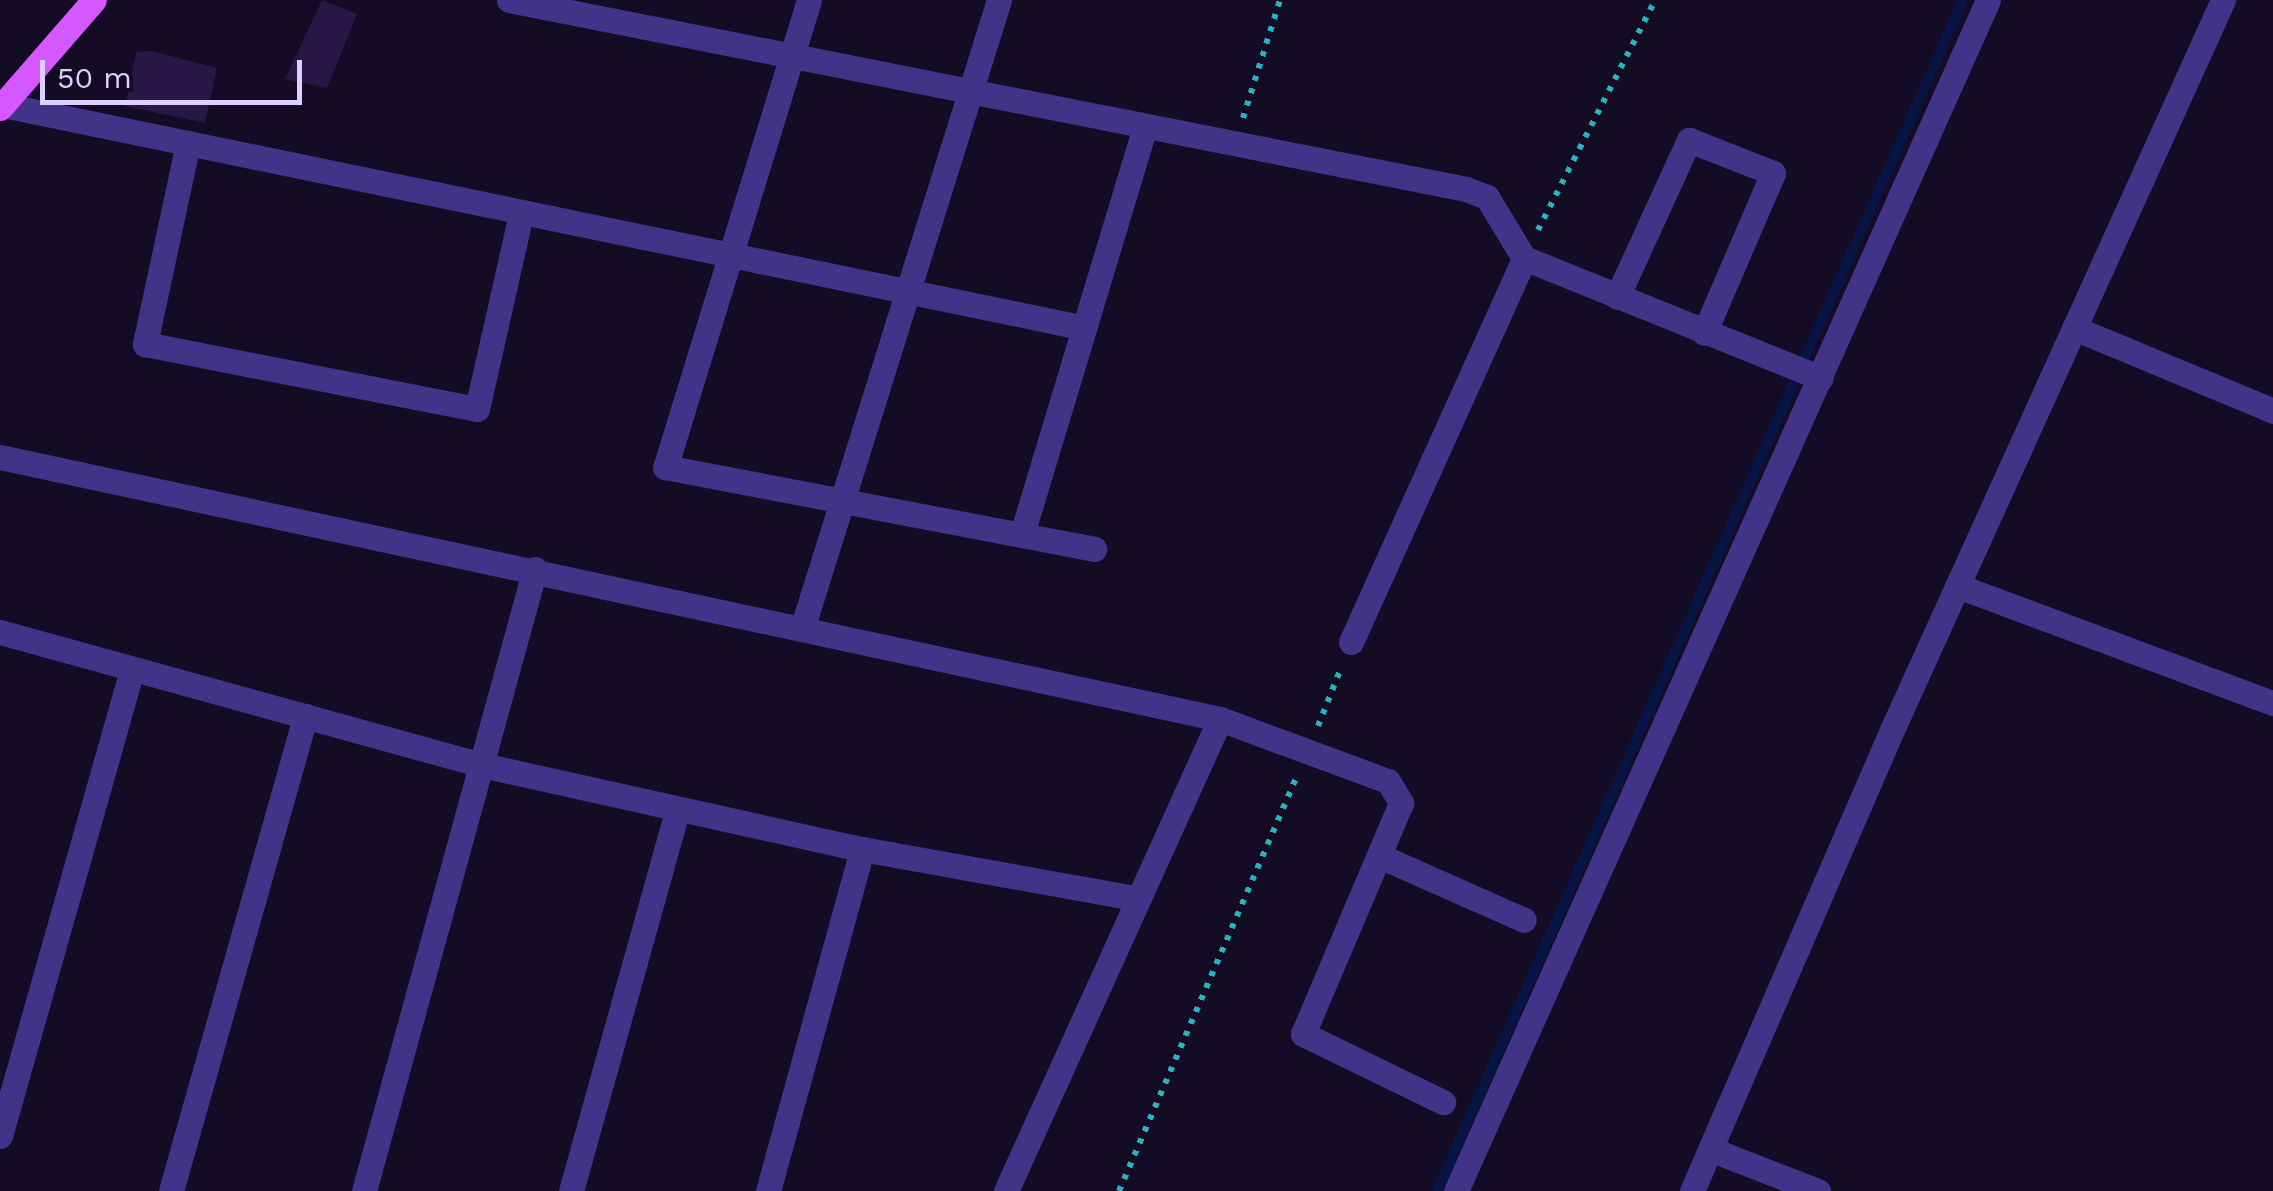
<!DOCTYPE html>
<html>
<head>
<meta charset="utf-8">
<style>
	body { margin:0 }
	#map { position:relative; width:2273px; height:1191px; overflow:hidden; background:#130c24; font-family:"Work Sans",sans-serif }
	div>[style] { position:absolute }
	[style*='--x'] { left:calc(var(--x)*1px); top:calc(var(--y)*1px); width:calc(var(--w)*1px); rotate:calc(var(--a)*1deg) }
	.stream>* { height:10px; margin:-5px; padding:0 5px; transform-origin:5px; border-radius:5px; background:#061544 }
	.building>* { inset:0; background:#261747 }
	.path>* { height:6px; margin-top:-3px; transform-origin:0; background:repeating-linear-gradient(90deg,#25b5be 0 5px,transparent 0 13px) }
	.minor>* { height:25px; margin:-12.5px; padding:0 12.5px; transform-origin:12.5px; border-radius:12.5px; background:#413387 }
	.major>* { height:25px; margin:-12.5px; padding:0 12.5px; transform-origin:12.5px; border-radius:12.5px; background:#d457ff }
	span { translate:-50% -50%; white-space:nowrap; text-align:center; line-height:1.15; -webkit-text-stroke:9px #130c24; paint-order:stroke }
	.scale { position:absolute; left:40px; top:60px; width:262px; height:45px; box-sizing:border-box; border:5px solid #dbd0ff; border-top:0; padding-left:12px; font-size:30px; line-height:35px; white-space:nowrap; color:#dbd0ff; -webkit-text-stroke:8px #130c24; paint-order:stroke }
</style>
</head>
<body>
<div id="map">
	<div class="stream">
		<div style="--x:1437;--y:1191;--w:1302;--a:-66.17"></div>
	</div>
	<div class="building">
		<div style="clip-path:polygon(322px 0,357px 14px,327px 88px,285px 79px)"></div>
		<div style="clip-path:polygon(152px 51px,217px 68px,205px 123px,125px 106px,136px 52px)"></div>
	</div>
	<div class="path">
		<div style="--x:1243;--y:118;--w:124;--a:-72.6"></div>
		<div style="--x:1538;--y:230;--w:258;--a:-63"></div>
		<div style="--x:1318;--y:726;--w:62;--a:-68.4"></div>
		<div style="--x:1119;--y:1191;--w:448;--a:-66.8"></div>
	</div>
	<div class="minor">
		<div style="--x:509;--y:0;--w:975;--a:11.17"></div>
		<div style="--x:1466;--y:189;--w:22;--a:21"></div>
		<div style="--x:1487;--y:197;--w:71;--a:58.8"></div>
		<div style="--x:1524;--y:258;--w:320;--a:22"></div>
		<div style="--x:809;--y:0;--w:489;--a:107.1"></div>
		<div style="--x:665;--y:467;--w:437;--a:10.8"></div>
		<div style="--x:3;--y:105;--w:1101;--a:11.64"></div>
		<div style="--x:188;--y:143;--w:206;--a:102.1"></div>
		<div style="--x:145;--y:344;--w:338;--a:11.1"></div>
		<div style="--x:477;--y:409;--w:201;--a:-77.3"></div>
		<div style="--x:1617;--y:297;--w:173;--a:-65.4"></div>
		<div style="--x:1689;--y:140;--w:90;--a:21.4"></div>
		<div style="--x:1773;--y:173;--w:174;--a:113.3"></div>
		<div style="--x:2074;--y:328;--w:216;--a:22.6"></div>
		<div style="--x:0;--y:457;--w:1248;--a:12.12"></div>
		<div style="--x:1220;--y:719;--w:179;--a:20.3"></div>
		<div style="--x:1388;--y:781;--w:26;--a:59"></div>
		<div style="--x:1401;--y:803;--w:251;--a:113"></div>
		<div style="--x:1303;--y:1034;--w:156;--a:25.9"></div>
		<div style="--x:1022;--y:534;--w:422;--a:-73.2"></div>
		<div style="--x:1958;--y:586;--w:336;--a:20.4"></div>
		<div style="--x:802;--y:629;--w:659;--a:-72.61"></div>
		<div style="--x:0;--y:632;--w:500;--a:15.43"></div>
		<div style="--x:482;--y:765;--w:389;--a:12.5"></div>
		<div style="--x:862;--y:849;--w:276;--a:10.2"></div>
		<div style="--x:1351;--y:642;--w:421;--a:-65.7"></div>
		<div style="--x:1382;--y:857;--w:155;--a:23.9"></div>
		<div style="--x:0;--y:1136;--w:485;--a:-74.2"></div>
		<div style="--x:1710;--y:1149;--w:116;--a:21.3"></div>
		<div style="--x:171;--y:1191;--w:494;--a:-74.2"></div>
		<div style="--x:364;--y:1191;--w:645;--a:-74.63"></div>
		<div style="--x:571;--y:1191;--w:395;--a:-74.4"></div>
		<div style="--x:768;--y:1191;--w:355;--a:-74.6"></div>
		<div style="--x:1006;--y:1191;--w:518;--a:-65.61"></div>
		<div style="--x:1456;--y:1191;--w:1304;--a:-65.93"></div>
		<div style="--x:1692;--y:1191;--w:503;--a:-66.55"></div>
		<div style="--x:1892;--y:730;--w:802;--a:-65.61"></div>
	</div>
	<div class="major">
		<div style="--x:0;--y:108;--w:143;--a:-49"></div>
	</div>
	<div class="scale">50 m</div>
</div>
</body>
</html>
